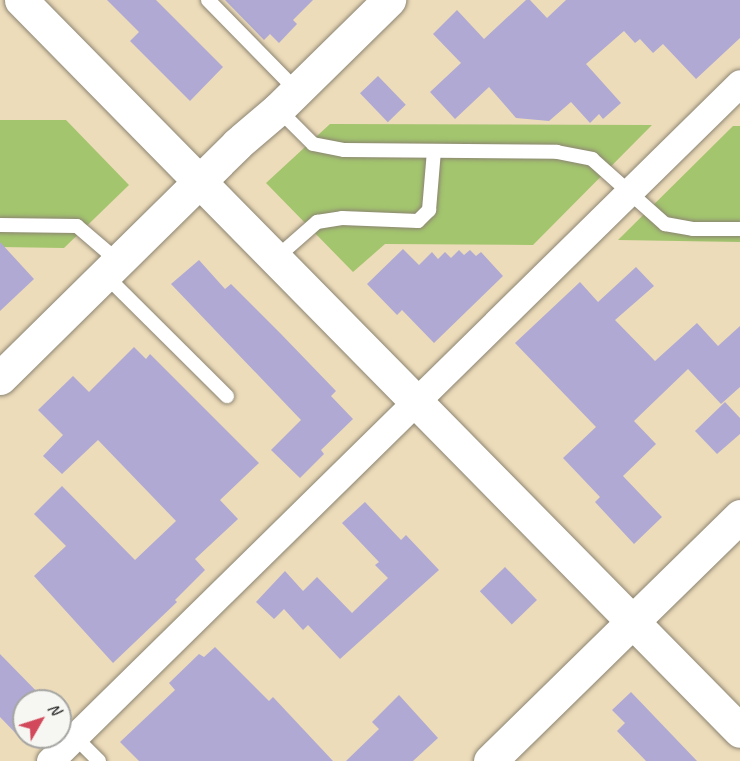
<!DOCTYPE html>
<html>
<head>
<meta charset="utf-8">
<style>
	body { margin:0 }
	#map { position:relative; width:740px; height:761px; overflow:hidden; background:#eddcba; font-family:Caveat,sans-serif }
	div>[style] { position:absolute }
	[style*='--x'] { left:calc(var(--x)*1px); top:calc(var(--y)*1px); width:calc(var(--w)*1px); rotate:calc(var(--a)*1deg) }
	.green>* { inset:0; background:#a3c56e }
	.building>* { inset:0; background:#afa9d4; transform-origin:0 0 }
	.roads { filter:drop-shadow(0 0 2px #8c8472) drop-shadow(0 0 2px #8c8472) }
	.service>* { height:14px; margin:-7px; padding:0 7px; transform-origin:7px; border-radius:7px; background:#fff }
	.minor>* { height:27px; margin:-13.5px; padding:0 13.5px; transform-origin:13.5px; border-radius:13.5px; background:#fff }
	.tertiary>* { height:33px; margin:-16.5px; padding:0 16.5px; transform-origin:16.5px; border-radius:16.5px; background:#fff }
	span { translate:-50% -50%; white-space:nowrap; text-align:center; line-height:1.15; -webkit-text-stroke:5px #f6f6f2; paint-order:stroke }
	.north { position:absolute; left:12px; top:689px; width:60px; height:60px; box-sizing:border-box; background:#f6f6f2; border:2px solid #a5a5a2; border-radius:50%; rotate:51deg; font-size:16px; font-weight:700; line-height:24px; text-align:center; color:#2b2b2b }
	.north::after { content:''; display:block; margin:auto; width:21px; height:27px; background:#d1495b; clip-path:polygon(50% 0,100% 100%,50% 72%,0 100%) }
</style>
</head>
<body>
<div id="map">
	<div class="green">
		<div style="clip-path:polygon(0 120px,66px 120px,129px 185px,64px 248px,0 247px)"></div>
		<div style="clip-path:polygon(330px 124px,652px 125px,533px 245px,385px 244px,353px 272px,266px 183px)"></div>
		<div style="clip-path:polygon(733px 126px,740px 126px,740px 242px,618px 240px)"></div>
	</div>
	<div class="building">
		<div style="clip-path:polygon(107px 0,156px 0,223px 67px,190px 101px,130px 41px,139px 32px)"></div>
		<div style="clip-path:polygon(225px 0,313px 0,293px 20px,297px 24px,279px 43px,270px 34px,264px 40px)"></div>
		<div style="clip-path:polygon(526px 0,530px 0,547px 18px,566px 0,740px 0,740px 38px,696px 79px,663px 44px,653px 53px,640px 39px,635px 43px,624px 31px,586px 64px,621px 103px,603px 119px,599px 114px,590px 123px,571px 102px,549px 121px,516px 118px,489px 87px,455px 119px,430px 92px,461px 63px,433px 34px,457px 10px,484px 39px)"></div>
		<div style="left:378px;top:76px;width:40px;height:25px;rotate:46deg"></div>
		<div style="clip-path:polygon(0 242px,34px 279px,0 311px)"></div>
		<div style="clip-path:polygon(403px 249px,419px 265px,432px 252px,438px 259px,445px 252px,451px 258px,459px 250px,464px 255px,470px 250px,476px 256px,481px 252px,503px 276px,434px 343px,402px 310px,397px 315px,367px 284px)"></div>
		<div style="clip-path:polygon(199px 260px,225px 289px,231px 284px,281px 334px,336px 391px,331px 396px,353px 419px,321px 450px,324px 454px,300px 478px,271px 450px,301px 420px,171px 284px)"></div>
		<div style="clip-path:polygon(636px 267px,654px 286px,615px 320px,655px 361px,697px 323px,718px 346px,740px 326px,740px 387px,721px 404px,688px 369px,634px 421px,656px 444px,623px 476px,662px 517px,634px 544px,595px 502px,600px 497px,563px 458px,596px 427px,515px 343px,580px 282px,598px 302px)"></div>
		<div style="clip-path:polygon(134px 347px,146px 359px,150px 354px,259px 463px,220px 500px,238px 519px,195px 559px,205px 570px,175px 600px,177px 602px,113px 663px,34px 576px,66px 546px,34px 514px,62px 486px,135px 560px,176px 521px,98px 440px,62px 474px,43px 456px,63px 435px,38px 410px,73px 376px,89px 392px)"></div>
		<div style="clip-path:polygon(725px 402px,740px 418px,740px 434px,717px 454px,695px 431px)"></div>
		<div style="clip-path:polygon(365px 502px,401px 540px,406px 535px,439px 570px,340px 659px,308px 625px,303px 630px,284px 609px,274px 619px,256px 602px,285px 571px,303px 591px,317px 577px,352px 613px,388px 578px,375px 565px,379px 562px,342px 523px)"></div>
		<div style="left:505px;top:567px;width:46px;height:35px;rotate:46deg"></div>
		<div style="clip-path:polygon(215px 647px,269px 701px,273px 697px,333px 761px,139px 761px,120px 742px,175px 690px,169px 683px,199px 654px,204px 657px)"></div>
		<div style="clip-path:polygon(0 654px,46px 701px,24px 701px,24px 737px,36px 737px,27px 745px,0 717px)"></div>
		<div style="clip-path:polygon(631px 692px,697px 761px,646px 761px,617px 731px,625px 723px,612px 710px)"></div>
		<div style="clip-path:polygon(399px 695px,438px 738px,413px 761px,346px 761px,379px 729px,372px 722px)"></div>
	</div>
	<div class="roads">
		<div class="service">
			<div style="--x:208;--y:0;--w:127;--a:45.6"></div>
			<div style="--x:278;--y:109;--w:49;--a:45"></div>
			<div style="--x:313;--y:144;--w:32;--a:11"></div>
			<div style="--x:344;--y:150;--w:213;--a:0.5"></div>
			<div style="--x:557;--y:152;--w:36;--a:11"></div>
			<div style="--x:592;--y:159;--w:98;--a:41.7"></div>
			<div style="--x:665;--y:224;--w:28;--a:10"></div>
			<div style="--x:693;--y:229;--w:47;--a:0"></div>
			<div style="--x:0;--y:225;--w:77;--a:0.7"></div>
			<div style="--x:77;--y:226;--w:54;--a:40.5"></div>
			<div style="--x:276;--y:258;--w:55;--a:-41.3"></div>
			<div style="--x:317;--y:222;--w:25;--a:-9"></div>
			<div style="--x:342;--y:218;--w:76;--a:2.3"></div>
			<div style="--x:418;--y:221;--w:16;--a:-45"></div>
			<div style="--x:429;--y:210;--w:59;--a:-85.2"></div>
			<div style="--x:105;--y:275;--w:172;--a:44.8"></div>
			<div style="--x:75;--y:737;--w:34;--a:45"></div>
		</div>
		<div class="minor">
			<div style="--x:50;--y:761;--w:967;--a:-44.5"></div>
		</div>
		<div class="tertiary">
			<div style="--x:21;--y:0;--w:1025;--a:45.47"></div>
			<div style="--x:0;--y:378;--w:333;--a:-44.6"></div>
			<div style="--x:237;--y:144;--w:54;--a:-40.5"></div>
			<div style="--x:278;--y:109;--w:156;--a:-44.5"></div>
			<div style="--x:490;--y:761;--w:350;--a:-44.4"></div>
		</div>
	</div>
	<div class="north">N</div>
</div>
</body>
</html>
